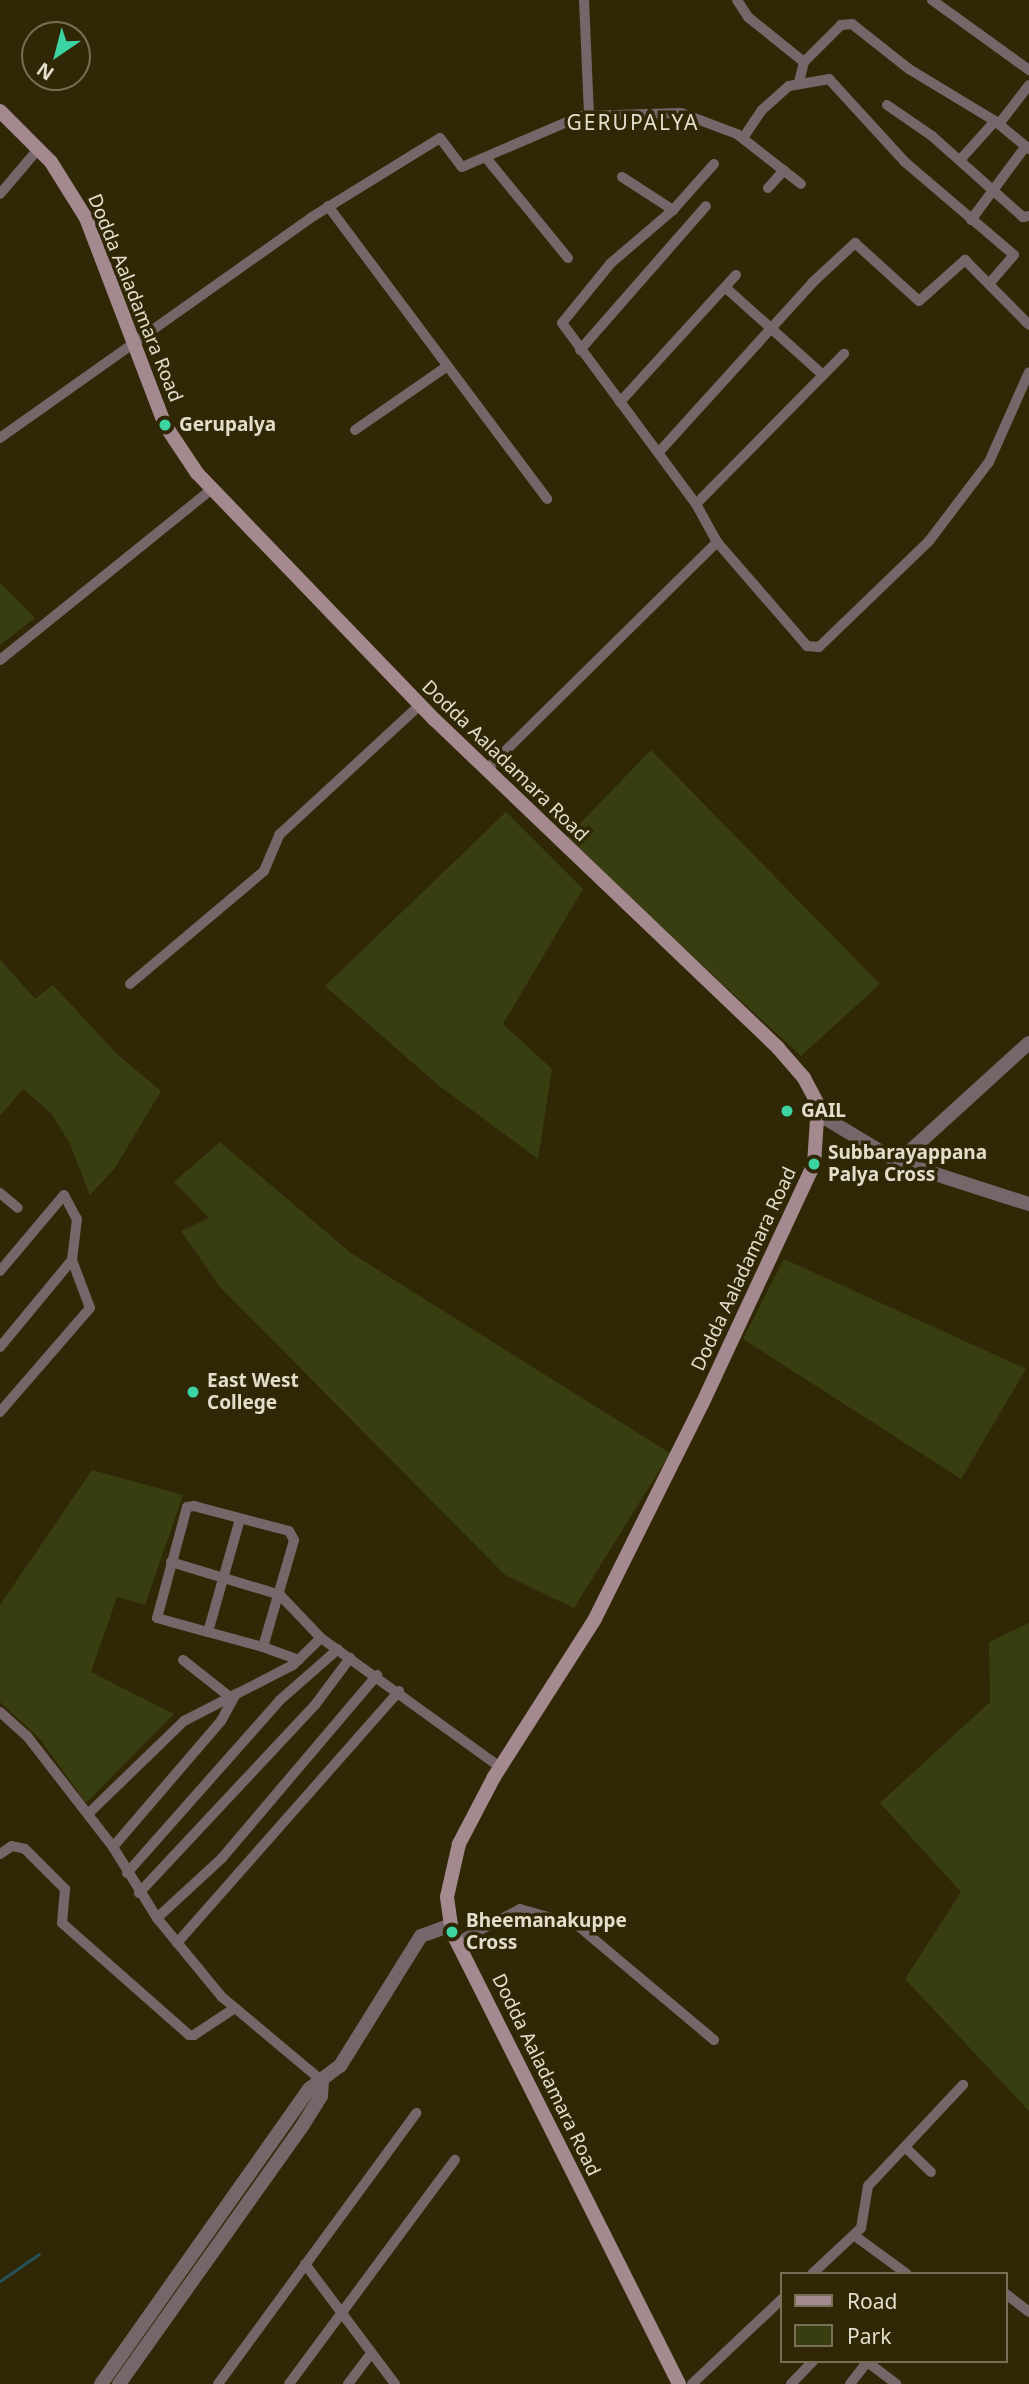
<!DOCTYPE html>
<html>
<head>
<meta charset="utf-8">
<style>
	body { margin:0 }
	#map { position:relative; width:1029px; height:2384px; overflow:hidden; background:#302707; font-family:"Noto Sans",sans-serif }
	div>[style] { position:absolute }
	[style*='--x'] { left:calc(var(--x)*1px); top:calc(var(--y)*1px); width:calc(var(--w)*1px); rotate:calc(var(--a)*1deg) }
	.green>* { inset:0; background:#393e11 }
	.stream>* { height:2.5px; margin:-1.25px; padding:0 1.25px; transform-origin:1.25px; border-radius:1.25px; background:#255357 }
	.minor>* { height:10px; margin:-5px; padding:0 5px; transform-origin:5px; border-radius:5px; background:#776669 }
	.tertiary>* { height:14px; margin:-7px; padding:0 7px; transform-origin:7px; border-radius:7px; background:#776669 }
	.secondary>* { height:14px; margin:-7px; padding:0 7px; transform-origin:7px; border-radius:7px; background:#a4898e }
	.dots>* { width:19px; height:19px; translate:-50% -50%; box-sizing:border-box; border:4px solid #302707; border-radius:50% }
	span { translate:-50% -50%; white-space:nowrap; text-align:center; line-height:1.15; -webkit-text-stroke:7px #302707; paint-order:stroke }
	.street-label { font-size:19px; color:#e3decc }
	.poi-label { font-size:19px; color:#e3decc; font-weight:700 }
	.left { translate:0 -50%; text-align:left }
	.neighbourhood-label { font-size:21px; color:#e3decc; letter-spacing:2px }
	.legend { position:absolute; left:780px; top:2272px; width:228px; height:91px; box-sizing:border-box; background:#302707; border:2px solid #787056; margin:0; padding:9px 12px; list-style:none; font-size:21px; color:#e3decc }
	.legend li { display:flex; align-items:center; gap:14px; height:35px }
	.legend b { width:35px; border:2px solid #787056 }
	.north { position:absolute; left:21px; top:21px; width:70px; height:70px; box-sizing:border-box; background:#302707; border:2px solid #787056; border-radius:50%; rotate:215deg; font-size:19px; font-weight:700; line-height:28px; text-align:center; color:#e3decc }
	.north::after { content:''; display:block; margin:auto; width:24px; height:32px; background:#3dd4a3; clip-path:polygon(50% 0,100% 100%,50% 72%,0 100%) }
</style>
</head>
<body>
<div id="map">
	<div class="green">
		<div style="clip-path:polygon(0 583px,35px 618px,0 645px)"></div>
		<div style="clip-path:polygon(651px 750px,880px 984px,801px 1056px,565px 839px)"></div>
		<div style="clip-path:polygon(506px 812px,583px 889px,503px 1024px,552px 1069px,538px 1159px,438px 1085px,325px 986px)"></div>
		<div style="clip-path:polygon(0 959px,35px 999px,53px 985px,117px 1054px,161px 1091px,115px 1168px,90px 1195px,70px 1144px,51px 1113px,23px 1089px,0 1116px)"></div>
		<div style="clip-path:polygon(220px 1142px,351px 1253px,670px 1453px,574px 1608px,505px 1575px,220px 1287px,181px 1231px,209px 1218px,174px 1182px)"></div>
		<div style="clip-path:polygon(784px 1259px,1026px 1369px,961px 1479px,743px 1339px)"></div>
		<div style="clip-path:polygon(92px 1470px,183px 1495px,145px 1605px,117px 1597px,91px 1672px,174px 1714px,86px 1803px,40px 1739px,0 1702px,0 1605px)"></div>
		<div style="clip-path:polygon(1029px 1623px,1029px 2111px,905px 1979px,961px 1892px,880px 1803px,990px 1702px,989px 1642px)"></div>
	</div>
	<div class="stream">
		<div style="--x:0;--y:2281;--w:47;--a:-34.7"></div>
	</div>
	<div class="minor">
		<div style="--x:584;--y:0;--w:115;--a:87.5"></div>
		<div style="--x:737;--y:0;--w:20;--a:57"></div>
		<div style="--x:748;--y:17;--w:72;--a:38.8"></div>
		<div style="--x:804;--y:62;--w:21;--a:104"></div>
		<div style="--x:932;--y:0;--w:120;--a:35.8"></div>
		<div style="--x:804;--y:62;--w:52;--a:-45"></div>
		<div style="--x:841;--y:25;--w:11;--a:-5"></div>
		<div style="--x:852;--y:24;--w:73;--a:38.3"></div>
		<div style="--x:909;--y:69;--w:100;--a:31.2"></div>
		<div style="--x:995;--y:121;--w:44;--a:39.5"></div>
		<div style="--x:887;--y:105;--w:55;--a:34.6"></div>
		<div style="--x:932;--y:136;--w:122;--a:41.7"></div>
		<div style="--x:1023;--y:217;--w:6;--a:-9"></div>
		<div style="--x:999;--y:124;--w:49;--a:-52.4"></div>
		<div style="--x:743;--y:138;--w:34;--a:-56"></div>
		<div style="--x:762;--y:110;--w:36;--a:-42"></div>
		<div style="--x:789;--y:86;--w:41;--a:-9.9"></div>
		<div style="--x:829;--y:79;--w:113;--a:47.5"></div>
		<div style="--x:905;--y:162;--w:143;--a:40.5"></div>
		<div style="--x:1014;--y:255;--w:38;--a:131"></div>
		<div style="--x:487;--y:159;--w:128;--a:50.7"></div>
		<div style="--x:960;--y:160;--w:52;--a:-48.1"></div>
		<div style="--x:714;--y:164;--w:62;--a:131.7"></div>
		<div style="--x:673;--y:210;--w:82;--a:139.5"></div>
		<div style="--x:611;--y:263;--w:77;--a:129.2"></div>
		<div style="--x:562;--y:323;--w:225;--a:53.5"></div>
		<div style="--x:696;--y:504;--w:43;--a:61.1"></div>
		<div style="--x:717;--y:542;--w:138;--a:49.1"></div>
		<div style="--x:807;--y:646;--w:12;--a:5"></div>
		<div style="--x:819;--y:647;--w:153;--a:-43.9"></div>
		<div style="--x:929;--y:541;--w:99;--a:-52.8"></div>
		<div style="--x:989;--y:462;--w:98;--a:-66"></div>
		<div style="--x:622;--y:177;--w:61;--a:32.9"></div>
		<div style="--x:768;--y:188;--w:24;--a:-48"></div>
		<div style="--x:0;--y:194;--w:60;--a:-49.7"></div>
		<div style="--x:328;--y:206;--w:366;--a:53.2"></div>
		<div style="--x:971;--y:220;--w:92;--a:-53.4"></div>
		<div style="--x:726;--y:288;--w:130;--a:41.9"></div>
		<div style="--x:580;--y:350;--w:191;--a:-48.8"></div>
		<div style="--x:620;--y:402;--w:172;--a:-47.6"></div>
		<div style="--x:355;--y:430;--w:111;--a:-34.7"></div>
		<div style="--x:0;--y:438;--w:382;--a:-35.3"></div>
		<div style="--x:312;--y:217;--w:150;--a:-31.7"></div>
		<div style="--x:440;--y:138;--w:36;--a:53"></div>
		<div style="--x:462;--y:167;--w:129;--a:-23.2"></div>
		<div style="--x:581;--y:116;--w:100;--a:-1.7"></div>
		<div style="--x:681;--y:113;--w:60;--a:20.6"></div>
		<div style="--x:737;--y:134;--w:81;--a:38"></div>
		<div style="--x:659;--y:452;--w:228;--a:-47.8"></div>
		<div style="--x:812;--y:283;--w:59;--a:-42.9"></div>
		<div style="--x:855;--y:243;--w:86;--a:42.2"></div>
		<div style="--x:919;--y:301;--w:62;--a:-41.7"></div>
		<div style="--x:965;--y:260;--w:91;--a:45.4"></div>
		<div style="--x:696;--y:504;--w:211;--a:-45.4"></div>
		<div style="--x:0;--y:660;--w:272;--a:-38.9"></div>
		<div style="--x:486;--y:770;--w:325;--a:-44.6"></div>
		<div style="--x:130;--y:984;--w:175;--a:-40.1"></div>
		<div style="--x:264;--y:871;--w:39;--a:-67"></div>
		<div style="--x:279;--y:835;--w:192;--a:-42.7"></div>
		<div style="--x:0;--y:1193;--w:23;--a:40"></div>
		<div style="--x:0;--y:1271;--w:99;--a:-49.9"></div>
		<div style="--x:64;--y:1195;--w:27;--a:62"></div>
		<div style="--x:77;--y:1219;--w:41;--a:97"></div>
		<div style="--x:72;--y:1260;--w:51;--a:69.4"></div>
		<div style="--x:90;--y:1308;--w:138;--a:130.9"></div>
		<div style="--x:0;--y:1347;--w:113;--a:-50.4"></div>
		<div style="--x:171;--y:1562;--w:114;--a:16.8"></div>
		<div style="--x:280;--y:1595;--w:59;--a:46.4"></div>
		<div style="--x:321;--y:1638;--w:221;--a:35.8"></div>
		<div style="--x:208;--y:1632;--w:57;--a:15.3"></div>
		<div style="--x:263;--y:1647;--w:111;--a:-73.8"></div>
		<div style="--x:294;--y:1540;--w:10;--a:-119"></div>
		<div style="--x:289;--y:1531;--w:98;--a:-165.3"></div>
		<div style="--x:194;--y:1506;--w:7;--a:172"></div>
		<div style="--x:187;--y:1507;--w:115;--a:105.1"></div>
		<div style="--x:157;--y:1618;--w:53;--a:15.4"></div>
		<div style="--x:208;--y:1632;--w:117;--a:-74.2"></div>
		<div style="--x:263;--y:1647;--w:38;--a:20"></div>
		<div style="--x:183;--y:1660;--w:60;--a:38.2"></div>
		<div style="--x:0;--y:1712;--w:36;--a:42"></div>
		<div style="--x:27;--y:1736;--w:140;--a:52.2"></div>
		<div style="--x:113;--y:1847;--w:84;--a:58.2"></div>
		<div style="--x:157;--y:1918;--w:102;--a:50.6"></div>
		<div style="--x:222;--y:1997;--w:131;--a:40"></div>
		<div style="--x:88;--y:1814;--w:134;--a:-44.1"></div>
		<div style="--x:184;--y:1721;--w:123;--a:-27.2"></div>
		<div style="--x:293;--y:1665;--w:39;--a:-44"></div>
		<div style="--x:113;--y:1847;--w:166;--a:-49.4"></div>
		<div style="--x:221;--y:1721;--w:31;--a:-61"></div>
		<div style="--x:0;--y:1854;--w:14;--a:-34"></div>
		<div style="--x:12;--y:1846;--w:13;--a:13"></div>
		<div style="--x:25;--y:1849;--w:57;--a:45"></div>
		<div style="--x:65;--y:1889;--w:34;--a:95"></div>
		<div style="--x:62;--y:1923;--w:169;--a:41.4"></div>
		<div style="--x:189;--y:2035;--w:5;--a:0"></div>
		<div style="--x:194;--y:2035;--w:49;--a:-33.4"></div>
		<div style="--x:127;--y:1873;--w:231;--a:-48.5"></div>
		<div style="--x:280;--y:1700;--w:77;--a:-41.3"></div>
		<div style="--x:139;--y:1893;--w:258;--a:-46.9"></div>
		<div style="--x:315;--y:1705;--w:59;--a:-53.3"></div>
		<div style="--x:157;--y:1918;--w:88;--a:-42.7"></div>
		<div style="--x:222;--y:1858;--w:240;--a:-49.7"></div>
		<div style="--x:457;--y:1942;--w:71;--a:-27.6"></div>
		<div style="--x:520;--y:1909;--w:59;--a:15.7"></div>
		<div style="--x:577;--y:1925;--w:179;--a:40"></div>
		<div style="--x:177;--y:1943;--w:336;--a:-48.6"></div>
		<div style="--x:905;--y:2147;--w:36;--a:44"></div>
		<div style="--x:855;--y:2236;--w:64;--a:36.2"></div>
		<div style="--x:305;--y:2264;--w:150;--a:53.1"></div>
		<div style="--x:812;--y:2274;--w:67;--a:-43.2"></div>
		<div style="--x:861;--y:2228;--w:43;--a:-80.5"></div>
		<div style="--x:868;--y:2186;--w:139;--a:-46.8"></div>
		<div style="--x:1006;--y:2294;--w:29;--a:38"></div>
		<div style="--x:866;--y:2361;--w:38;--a:37"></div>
		<div style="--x:218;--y:2384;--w:336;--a:-53.8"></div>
		<div style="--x:289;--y:2384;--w:279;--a:-53.5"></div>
		<div style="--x:348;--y:2384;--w:38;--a:-53"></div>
		<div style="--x:692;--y:2384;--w:124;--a:-43.4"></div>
		<div style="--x:791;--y:2384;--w:32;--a:-46"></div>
		<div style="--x:850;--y:2384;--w:28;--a:-52"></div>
	</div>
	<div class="tertiary">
		<div style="--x:820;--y:1115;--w:91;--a:31.1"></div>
		<div style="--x:898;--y:1162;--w:138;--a:17.8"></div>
		<div style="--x:898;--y:1162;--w:177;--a:-42.3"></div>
		<div style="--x:101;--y:2384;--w:361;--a:-54.8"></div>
		<div style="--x:309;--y:2089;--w:39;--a:-37"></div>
		<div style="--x:340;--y:2066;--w:153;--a:-58.1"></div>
		<div style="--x:421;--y:1936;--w:32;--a:-20"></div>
		<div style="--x:119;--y:2384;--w:314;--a:-54.6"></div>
		<div style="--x:301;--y:2128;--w:38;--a:-58"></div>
		<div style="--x:321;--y:2096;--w:15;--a:-86"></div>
	</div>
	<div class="secondary">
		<div style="--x:0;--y:111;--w:72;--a:45"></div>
		<div style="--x:51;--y:162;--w:66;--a:58"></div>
		<div style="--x:86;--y:218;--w:222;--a:69.1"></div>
		<div style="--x:165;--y:425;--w:58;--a:56.3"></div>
		<div style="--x:197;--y:473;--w:343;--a:46.1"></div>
		<div style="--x:435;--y:720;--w:475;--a:43.7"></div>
		<div style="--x:778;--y:1048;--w:40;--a:49"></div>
		<div style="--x:804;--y:1078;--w:30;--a:62"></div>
		<div style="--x:818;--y:1104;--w:60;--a:93.8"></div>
		<div style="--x:814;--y:1164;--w:265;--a:115"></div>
		<div style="--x:702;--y:1404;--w:240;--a:116.5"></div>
		<div style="--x:595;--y:1619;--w:188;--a:122.6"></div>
		<div style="--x:494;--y:1777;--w:76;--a:117.6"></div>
		<div style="--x:459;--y:1844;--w:54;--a:102.8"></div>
		<div style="--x:447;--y:1897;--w:35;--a:82"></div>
		<div style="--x:452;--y:1932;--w:506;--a:63.33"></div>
	</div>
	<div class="dots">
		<div style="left:165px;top:425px;background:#3dd4a3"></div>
		<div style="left:787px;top:1111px;background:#3dd4a3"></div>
		<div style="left:814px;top:1164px;background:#3dd4a3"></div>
		<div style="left:193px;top:1392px;background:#3dd4a3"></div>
		<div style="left:452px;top:1932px;background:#3dd4a3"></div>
	</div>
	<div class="street-label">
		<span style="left:135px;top:298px;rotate:68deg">Dodda Aaladamara Road</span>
		<span style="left:505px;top:761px;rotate:44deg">Dodda Aaladamara Road</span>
		<span style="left:744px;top:1269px;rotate:-65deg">Dodda Aaladamara Road</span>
		<span style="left:546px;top:2075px;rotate:64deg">Dodda Aaladamara Road</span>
	</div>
	<div class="poi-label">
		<span class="left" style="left:179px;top:425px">Gerupalya</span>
		<span class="left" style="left:801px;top:1111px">GAIL</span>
		<span class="left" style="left:828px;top:1164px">Subbarayappana<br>Palya Cross</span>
		<span class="left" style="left:207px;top:1392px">East West<br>College</span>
		<span class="left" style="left:466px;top:1932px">Bheemanakuppe<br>Cross</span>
	</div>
	<div class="neighbourhood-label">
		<span style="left:633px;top:122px">GERUPALYA</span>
	</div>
	<ul class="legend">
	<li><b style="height:9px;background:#a4898e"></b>Road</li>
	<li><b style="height:19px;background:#393e11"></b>Park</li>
	</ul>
	<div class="north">N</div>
</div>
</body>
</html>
